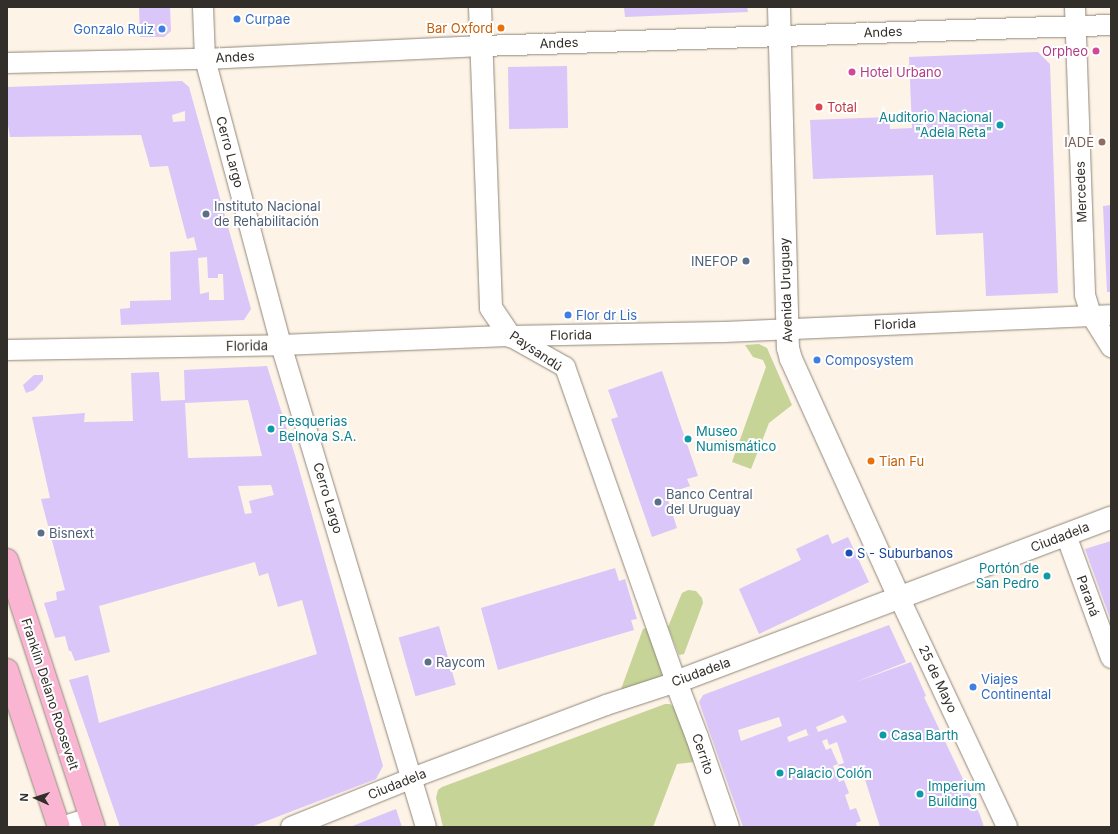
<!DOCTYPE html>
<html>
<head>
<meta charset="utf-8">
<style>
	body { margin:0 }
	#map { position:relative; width:1118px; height:834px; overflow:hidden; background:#fdf3e6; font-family:Inter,sans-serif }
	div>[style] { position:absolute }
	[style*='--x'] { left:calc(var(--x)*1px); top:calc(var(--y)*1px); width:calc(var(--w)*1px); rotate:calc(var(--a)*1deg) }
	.green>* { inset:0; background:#c6d498 }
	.building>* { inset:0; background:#dac6f8; transform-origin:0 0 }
	.roads { filter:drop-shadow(0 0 1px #90877b) drop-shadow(0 0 1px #90877b) }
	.minor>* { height:20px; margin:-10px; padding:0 10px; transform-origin:10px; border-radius:10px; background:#fff }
	.tertiary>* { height:22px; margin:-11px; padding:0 11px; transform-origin:11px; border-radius:11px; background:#fff }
	.primary>* { height:22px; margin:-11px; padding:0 11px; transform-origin:11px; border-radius:11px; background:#fab5d3 }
	.dots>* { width:11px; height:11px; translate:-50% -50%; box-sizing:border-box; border:2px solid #fff; border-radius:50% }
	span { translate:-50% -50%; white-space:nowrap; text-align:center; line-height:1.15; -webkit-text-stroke:4px #fff; paint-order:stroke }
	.shop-label { font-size:13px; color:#366cbe }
	.left { translate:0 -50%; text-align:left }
	.right { translate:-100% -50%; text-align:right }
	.food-label { font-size:13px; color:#c56008 }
	.street-label { font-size:13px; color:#322e29 }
	.hotel-label { font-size:13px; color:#b23c85 }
	.health-label { font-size:13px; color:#be3a42 }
	.culture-label { font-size:13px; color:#0d838f }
	.education-label { font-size:13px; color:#785e54 }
	.service-label { font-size:13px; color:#4e5e75 }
	.transit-label { font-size:13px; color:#164399 }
	.frame { position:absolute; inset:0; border:8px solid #322e29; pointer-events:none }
	.north { position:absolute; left:16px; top:778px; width:40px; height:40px; -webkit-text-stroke:3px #fff; paint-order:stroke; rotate:273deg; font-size:11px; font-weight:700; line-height:16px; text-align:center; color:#322e29 }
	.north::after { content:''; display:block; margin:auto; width:14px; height:18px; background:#322e29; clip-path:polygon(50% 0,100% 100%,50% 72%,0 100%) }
</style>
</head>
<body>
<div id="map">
	<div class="green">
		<div style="clip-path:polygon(759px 344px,767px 348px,792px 405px,769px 423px,751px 469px,732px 462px,766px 367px,763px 360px,753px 357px,745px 345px)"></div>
		<div style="clip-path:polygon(688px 590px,696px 591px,702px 598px,703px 603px,684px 654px,679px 655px,668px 627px,682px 593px)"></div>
		<div style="clip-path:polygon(649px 627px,664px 673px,663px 676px,620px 692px,643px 629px)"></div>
		<div style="clip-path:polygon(665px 704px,670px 704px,676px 709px,694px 762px,677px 764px,653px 827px,443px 827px,436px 798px,438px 790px,442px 787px)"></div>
	</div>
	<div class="building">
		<div style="clip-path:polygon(139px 7px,170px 7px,171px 31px,164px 37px,140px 37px)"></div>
		<div style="clip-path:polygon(624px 7px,747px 7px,748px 12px,625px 17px)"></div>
		<div style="clip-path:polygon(1038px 52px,1050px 64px,1058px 293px,986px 296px,983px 233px,936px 235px,933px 175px,813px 179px,810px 120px,889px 117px,890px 129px,912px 128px,909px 57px)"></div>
		<div style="left:567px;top:66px;width:62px;height:59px;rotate:89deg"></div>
		<div style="clip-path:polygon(evenodd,182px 81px,189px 87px,251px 309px,244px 320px,121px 325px,120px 309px,130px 308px,130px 301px,171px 300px,170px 252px,197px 250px,194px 237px,187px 239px,168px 166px,150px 167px,141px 135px,10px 137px,7px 119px,7px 87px,182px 81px,185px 111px,185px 121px,173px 122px,172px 115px,185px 111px,182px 81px,207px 257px,208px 278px,218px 278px,218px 274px,223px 274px,224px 300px,209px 300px,209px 292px,200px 294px,198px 258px,207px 257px)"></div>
		<div style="clip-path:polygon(1111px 205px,1111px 292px,1107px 292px,1103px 206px)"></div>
		<div style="clip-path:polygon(evenodd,267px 366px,295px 455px,383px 766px,376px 779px,251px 827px,120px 827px,69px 680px,88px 675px,99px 723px,317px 654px,302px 600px,278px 607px,268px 573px,259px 576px,255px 562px,99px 606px,110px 652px,75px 661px,71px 651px,69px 651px,65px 636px,55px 638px,44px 603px,57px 600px,56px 592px,65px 590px,41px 499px,50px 498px,32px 417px,85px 413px,84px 422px,133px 421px,131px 373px,159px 372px,161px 401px,185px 400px,184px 370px,267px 366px,248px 400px,262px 456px,188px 458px,185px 403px,248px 400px,267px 366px,271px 485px,274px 495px,249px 501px,252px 513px,245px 514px,238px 486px,271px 485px)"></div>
		<div style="clip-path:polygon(662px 371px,698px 476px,687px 479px,690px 486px,666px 494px,677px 528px,652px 537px,611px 419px,618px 417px,608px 390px)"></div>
		<div style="clip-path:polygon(34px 375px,43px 375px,43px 380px,34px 390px,26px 393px,23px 385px)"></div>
		<div style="clip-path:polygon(828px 534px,832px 544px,848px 537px,869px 582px,759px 634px,739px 589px,801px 560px,796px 549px)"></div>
		<div style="clip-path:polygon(1111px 541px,1111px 621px,1085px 549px)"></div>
		<div style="clip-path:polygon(615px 568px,619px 581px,625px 579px,637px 619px,631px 620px,634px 630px,498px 670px,481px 608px)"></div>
		<div style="clip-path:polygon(evenodd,889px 625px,906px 662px,853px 683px,911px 662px,926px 696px,924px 697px,980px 815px,984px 827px,880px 827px,863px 773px,844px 779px,838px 765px,844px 763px,837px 742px,829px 745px,827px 739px,822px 741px,826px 750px,831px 748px,838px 764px,833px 766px,839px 782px,844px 780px,849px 793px,845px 795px,850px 810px,856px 808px,861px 821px,856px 823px,857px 827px,743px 827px,699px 702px,703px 695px,889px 625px,843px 715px,847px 722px,818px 732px,816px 727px,843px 715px,889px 625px,779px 717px,782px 726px,741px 741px,738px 730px,779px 717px,889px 625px,806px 729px,808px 735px,812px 734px,789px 742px,787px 737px,806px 729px)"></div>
		<div style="left:439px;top:626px;width:61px;height:42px;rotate:74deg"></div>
		<div style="clip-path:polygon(396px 809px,402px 827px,350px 827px)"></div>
	</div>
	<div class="roads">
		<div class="minor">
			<div style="--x:203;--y:7;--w:52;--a:87.8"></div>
			<div style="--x:205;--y:59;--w:296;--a:75.1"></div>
			<div style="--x:281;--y:345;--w:503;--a:73.26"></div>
			<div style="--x:1075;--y:7;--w:288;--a:88"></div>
			<div style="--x:1085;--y:295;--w:21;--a:73"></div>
			<div style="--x:1091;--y:315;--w:38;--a:58"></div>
			<div style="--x:7;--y:63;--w:198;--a:-1.2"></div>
			<div style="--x:205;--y:59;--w:277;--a:-2.7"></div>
			<div style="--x:482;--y:46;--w:629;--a:-1.91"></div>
			<div style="--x:7;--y:350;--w:274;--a:-1"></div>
			<div style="--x:281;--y:345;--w:229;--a:-2.3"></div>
			<div style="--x:510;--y:336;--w:213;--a:-1.1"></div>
			<div style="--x:723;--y:332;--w:388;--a:-2.5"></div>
			<div style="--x:1066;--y:535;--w:131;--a:69.9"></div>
			<div style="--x:899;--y:597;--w:254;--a:64.8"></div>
			<div style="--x:61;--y:827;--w:31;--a:-17"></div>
			<div style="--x:291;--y:827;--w:131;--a:-22"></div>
			<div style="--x:412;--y:778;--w:207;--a:-20.6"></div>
			<div style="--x:606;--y:705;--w:74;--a:-18.2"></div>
			<div style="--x:676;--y:682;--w:334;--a:-109.4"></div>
			<div style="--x:565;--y:367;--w:63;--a:-150.6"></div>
		</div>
		<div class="tertiary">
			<div style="--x:480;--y:7;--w:301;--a:87.9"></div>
			<div style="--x:491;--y:308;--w:34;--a:56"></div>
			<div style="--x:779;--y:7;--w:341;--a:88.5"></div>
			<div style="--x:788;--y:348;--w:11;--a:75"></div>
			<div style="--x:791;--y:359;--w:261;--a:65.6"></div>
			<div style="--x:728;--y:827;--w:95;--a:-109"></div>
			<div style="--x:697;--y:737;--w:59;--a:-110.9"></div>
			<div style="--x:676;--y:682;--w:465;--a:-20.7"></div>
		</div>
		<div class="primary">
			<div style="--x:7;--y:560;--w:281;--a:72"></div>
			<div style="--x:7;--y:670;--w:165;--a:71.7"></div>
		</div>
	</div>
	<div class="dots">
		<div style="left:237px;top:19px;background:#3f7fe0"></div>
		<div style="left:501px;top:28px;background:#e8710a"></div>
		<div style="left:162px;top:29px;background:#3f7fe0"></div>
		<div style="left:1096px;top:51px;background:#d1479c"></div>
		<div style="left:852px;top:72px;background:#d1479c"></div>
		<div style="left:819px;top:107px;background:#e0444e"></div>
		<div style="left:1000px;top:125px;background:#0f9aa8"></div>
		<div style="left:1102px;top:142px;background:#8d6e63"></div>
		<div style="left:206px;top:214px;background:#5c6f8a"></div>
		<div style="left:746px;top:261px;background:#5c6f8a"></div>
		<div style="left:568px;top:315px;background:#3f7fe0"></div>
		<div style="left:817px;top:360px;background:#3f7fe0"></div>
		<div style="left:271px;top:429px;background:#0f9aa8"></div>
		<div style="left:688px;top:439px;background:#0f9aa8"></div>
		<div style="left:871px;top:461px;background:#e8710a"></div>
		<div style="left:658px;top:502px;background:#5c6f8a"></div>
		<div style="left:41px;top:533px;background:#5c6f8a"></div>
		<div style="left:849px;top:553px;background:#1a4fb4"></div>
		<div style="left:1047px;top:576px;background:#0f9aa8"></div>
		<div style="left:428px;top:662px;background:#5c6f8a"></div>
		<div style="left:973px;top:687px;background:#3f7fe0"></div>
		<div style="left:883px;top:735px;background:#0f9aa8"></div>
		<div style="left:780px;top:773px;background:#0f9aa8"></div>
		<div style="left:920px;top:794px;background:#0f9aa8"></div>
	</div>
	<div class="shop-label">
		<span class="left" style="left:245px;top:19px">Curpae</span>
		<span class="right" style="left:154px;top:29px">Gonzalo Ruiz</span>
		<span class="left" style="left:576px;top:315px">Flor dr Lis</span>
		<span class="left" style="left:825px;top:360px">Composystem</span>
		<span class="left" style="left:981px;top:687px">Viajes<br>Continental</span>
	</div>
	<div class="food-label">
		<span class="right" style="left:493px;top:28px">Bar Oxford</span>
		<span class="left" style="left:879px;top:461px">Tian Fu</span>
	</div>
	<div class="street-label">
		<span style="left:883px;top:32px;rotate:-2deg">Andes</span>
		<span style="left:559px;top:43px;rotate:-2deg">Andes</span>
		<span style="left:235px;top:57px;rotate:-3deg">Andes</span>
		<span style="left:230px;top:152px;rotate:75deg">Cerro Largo</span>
		<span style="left:1081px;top:192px;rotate:-92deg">Mercedes</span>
		<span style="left:786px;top:290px;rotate:-92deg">Avenida Uruguay</span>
		<span style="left:895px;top:324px;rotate:-2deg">Florida</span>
		<span style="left:571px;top:335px;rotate:-1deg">Florida</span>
		<span style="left:247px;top:346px;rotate:-1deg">Florida</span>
		<span style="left:536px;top:351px;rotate:34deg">Paysandú</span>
		<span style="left:328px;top:498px;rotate:73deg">Cerro Largo</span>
		<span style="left:1060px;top:537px;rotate:-21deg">Ciudadela</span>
		<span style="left:1088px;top:596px;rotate:70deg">Paraná</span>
		<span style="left:701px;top:672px;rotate:-20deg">Ciudadela</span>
		<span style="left:938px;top:679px;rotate:65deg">25 de Mayo</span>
		<span style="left:50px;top:694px;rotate:72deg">Franklin Delano Roosevelt</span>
		<span style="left:703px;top:754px;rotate:71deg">Cerrito</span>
		<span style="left:397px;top:784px;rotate:-22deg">Ciudadela</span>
	</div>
	<div class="hotel-label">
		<span class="right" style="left:1088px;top:51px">Orpheo</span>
		<span class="left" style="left:860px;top:72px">Hotel Urbano</span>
	</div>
	<div class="health-label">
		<span class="left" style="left:827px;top:107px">Total</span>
	</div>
	<div class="culture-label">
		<span class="right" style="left:992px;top:125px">Auditorio Nacional<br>"Adela Reta"</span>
		<span class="left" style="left:279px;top:429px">Pesquerias<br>Belnova S.A.</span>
		<span class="left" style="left:696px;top:439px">Museo<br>Numismático</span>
		<span class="right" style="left:1039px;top:576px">Portón de<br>San Pedro</span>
		<span class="left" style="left:891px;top:735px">Casa Barth</span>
		<span class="left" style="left:788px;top:773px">Palacio Colón</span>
		<span class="left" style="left:928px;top:794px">Imperium<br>Building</span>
	</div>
	<div class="education-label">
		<span class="right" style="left:1094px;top:142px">IADE</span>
	</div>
	<div class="service-label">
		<span class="left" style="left:214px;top:214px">Instituto Nacional<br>de Rehabilitación</span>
		<span class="right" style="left:738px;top:261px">INEFOP</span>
		<span class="left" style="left:666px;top:502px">Banco Central<br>del Uruguay</span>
		<span class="left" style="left:49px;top:533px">Bisnext</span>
		<span class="left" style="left:436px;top:662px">Raycom</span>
	</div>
	<div class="transit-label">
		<span class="left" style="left:857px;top:553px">S - Suburbanos</span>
	</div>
	<div class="frame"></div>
	<div class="north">N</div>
</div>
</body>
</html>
